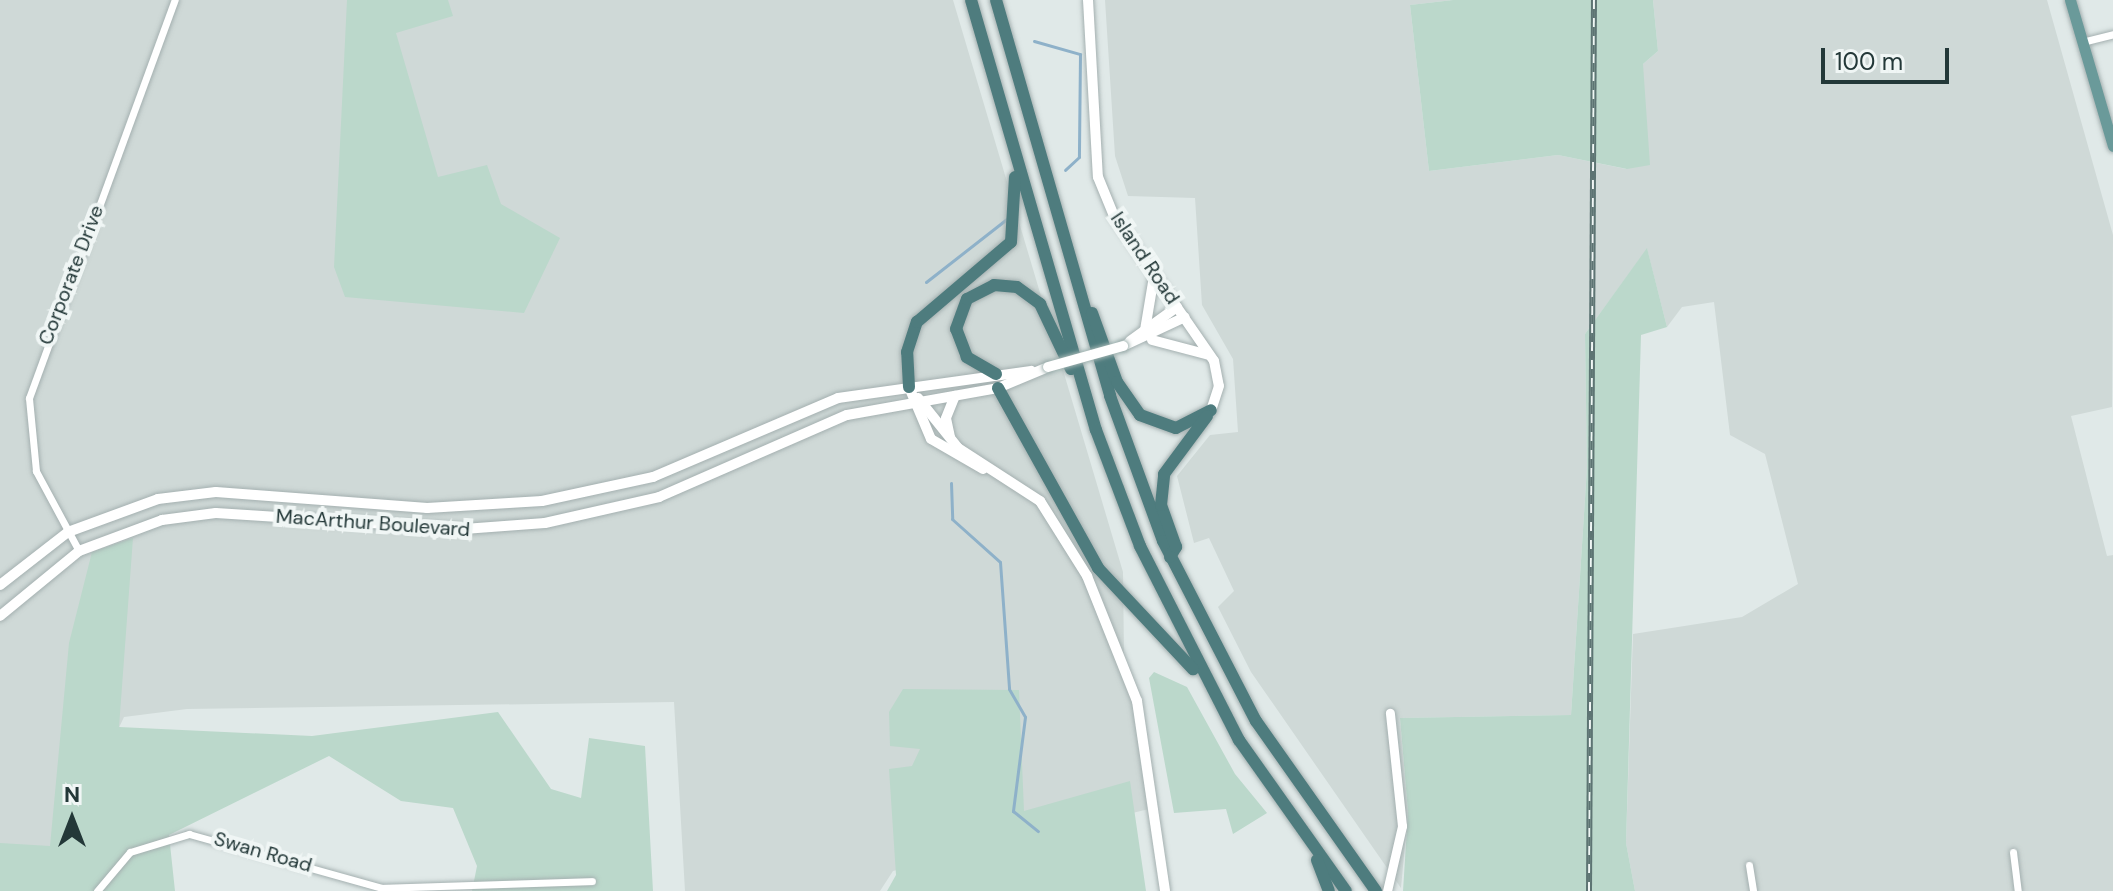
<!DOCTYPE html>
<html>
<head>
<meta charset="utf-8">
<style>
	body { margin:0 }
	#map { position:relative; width:2113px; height:891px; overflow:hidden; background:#e0e9e8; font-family:"DM Sans",sans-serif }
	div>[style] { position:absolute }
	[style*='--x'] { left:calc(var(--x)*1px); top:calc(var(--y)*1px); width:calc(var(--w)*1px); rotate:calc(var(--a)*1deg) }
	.built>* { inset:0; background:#cfd9d7 }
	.green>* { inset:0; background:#bbd8cb }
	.stream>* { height:3px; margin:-1.5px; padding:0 1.5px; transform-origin:1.5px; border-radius:1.5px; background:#8eb1c9 }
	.roads { filter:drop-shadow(0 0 2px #a4b0b0) drop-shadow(0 0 2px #a4b0b0) }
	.minor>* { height:7px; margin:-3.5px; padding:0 3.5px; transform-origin:3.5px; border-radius:3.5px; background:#fff }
	.tertiary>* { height:9px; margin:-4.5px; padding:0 4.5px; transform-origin:4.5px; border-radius:4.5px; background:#fff }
	.secondary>* { height:10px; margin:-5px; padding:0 5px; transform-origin:5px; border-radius:5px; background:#fff }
	.primary>* { height:11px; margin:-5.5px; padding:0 5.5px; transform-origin:5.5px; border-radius:5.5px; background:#6a9a9a }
	.trunk>* { height:12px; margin:-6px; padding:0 6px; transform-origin:6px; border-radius:6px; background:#4e7c7e }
	.rail>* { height:6px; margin-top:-3px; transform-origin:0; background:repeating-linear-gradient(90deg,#f0f6f5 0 9px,#5d7473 0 18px); box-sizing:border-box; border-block:2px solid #5d7473 }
	.bridges { filter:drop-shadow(0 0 2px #9eb1af) drop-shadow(0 0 2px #9eb1af) }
	.secondary-bridge>* { height:10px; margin:-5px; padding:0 5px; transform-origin:5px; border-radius:5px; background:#fff }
	span { translate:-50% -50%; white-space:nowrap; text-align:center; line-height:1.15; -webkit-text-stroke:8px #f0f6f5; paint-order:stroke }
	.street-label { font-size:20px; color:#233838 }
	.north { position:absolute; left:32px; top:779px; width:80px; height:80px; -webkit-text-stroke:6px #f0f6f5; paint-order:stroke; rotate:0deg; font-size:22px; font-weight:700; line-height:32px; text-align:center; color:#233838 }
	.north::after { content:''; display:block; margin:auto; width:28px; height:36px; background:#233838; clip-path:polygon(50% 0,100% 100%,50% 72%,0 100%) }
	.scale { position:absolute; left:1821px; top:48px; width:128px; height:36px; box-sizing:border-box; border:4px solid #233838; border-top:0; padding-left:10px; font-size:24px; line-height:28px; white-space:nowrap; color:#233838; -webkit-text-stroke:6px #f0f6f5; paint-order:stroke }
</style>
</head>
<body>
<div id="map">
	<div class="built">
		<div style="clip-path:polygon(0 0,953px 0,1123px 572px,1124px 657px,1153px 808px,893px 871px,880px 891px,685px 891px,674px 702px,187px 709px,124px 717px,61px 850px,0 851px)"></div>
		<div style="clip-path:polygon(1105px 0,1453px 0,1410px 5px,1429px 171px,1558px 155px,1626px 169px,1643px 64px,1658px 51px,1653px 0,2047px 0,2113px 235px,2112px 407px,2071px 416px,2107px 556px,2113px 555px,2113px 891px,1635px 891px,1626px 843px,1633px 634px,1742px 617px,1798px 584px,1765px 454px,1730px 435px,1714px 302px,1682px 307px,1667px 327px,1647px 249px,1585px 334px,1587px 468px,1571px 715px,1400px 718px,1408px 812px,1401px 888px,1251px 672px,1218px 607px,1234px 591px,1209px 538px,1194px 543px,1177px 476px,1210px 435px,1238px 432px,1233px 359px,1202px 305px,1195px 198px,1128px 196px,1115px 156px)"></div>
	</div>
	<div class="green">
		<div style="clip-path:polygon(347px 0,448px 0,453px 16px,396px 33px,438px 177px,487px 165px,501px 204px,560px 238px,524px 313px,345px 297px,334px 267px)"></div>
		<div style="clip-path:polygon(1453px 0,1653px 0,1658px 51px,1643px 64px,1650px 165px,1627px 169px,1558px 155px,1429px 171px,1410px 5px)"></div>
		<div style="clip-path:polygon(1647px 248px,1667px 327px,1641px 335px,1626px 843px,1635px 891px,1403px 891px,1408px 812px,1400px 718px,1571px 715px,1587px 468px,1585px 334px)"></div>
		<div style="clip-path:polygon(133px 538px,119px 727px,312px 736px,498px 712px,551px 789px,581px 798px,589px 738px,645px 746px,653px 891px,472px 891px,477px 866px,453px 808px,401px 801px,329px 756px,169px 835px,175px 891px,0 891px,0 843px,50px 846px,69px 643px,92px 552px)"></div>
		<div style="clip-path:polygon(1154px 672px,1187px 687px,1235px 774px,1267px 813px,1233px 834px,1226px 809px,1174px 813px,1149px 678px)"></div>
		<div style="clip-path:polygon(903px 689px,1019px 690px,1024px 811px,1130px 781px,1146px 891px,887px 891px,896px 875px,889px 769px,912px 766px,920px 749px,890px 746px,889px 712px)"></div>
	</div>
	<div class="stream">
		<div style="--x:1034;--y:41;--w:48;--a:15.8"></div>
		<div style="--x:1080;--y:54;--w:103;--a:90.6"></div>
		<div style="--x:1079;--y:157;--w:19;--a:137"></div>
		<div style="--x:926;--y:282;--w:104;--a:-38"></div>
		<div style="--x:951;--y:483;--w:36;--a:88"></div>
		<div style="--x:952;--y:519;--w:64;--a:41.9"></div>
		<div style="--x:1000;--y:562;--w:127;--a:85.9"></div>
		<div style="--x:1009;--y:689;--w:32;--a:60"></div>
		<div style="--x:1025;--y:717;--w:95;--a:97.3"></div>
		<div style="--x:1013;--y:811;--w:32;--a:39"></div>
	</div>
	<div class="roads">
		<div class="minor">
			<div style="--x:2082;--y:42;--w:32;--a:-14"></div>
			<div style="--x:79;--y:551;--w:91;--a:-118.3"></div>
			<div style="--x:36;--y:471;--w:73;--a:-95.5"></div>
			<div style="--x:29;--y:398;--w:424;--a:-69.9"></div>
			<div style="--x:2013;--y:852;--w:39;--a:83"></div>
			<div style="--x:1749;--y:865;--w:26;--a:81"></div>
			<div style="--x:97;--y:891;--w:51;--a:-49.8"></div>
			<div style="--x:130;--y:852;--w:62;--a:-17"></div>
			<div style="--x:189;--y:834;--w:200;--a:15.6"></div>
			<div style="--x:382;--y:888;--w:210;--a:-1.9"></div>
		</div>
		<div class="tertiary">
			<div style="--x:1387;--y:891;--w:67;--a:-77"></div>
			<div style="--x:1402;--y:826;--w:114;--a:-96.1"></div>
		</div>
		<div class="secondary">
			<div style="--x:1088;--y:0;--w:177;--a:86.8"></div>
			<div style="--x:1098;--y:177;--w:42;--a:67.7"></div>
			<div style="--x:1114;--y:216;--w:176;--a:55.4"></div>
			<div style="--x:1214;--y:361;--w:25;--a:79"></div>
			<div style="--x:1219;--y:386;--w:25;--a:108"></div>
			<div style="--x:1145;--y:330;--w:55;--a:-80.5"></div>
			<div style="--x:1152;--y:340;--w:59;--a:14.7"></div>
			<div style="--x:1130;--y:341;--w:58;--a:-35.9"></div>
			<div style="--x:1123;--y:346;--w:68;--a:-25.1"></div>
			<div style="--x:909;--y:387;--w:56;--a:67.1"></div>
			<div style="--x:931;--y:439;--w:60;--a:30"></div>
			<div style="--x:918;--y:398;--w:64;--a:51.3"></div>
			<div style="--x:958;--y:448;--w:98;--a:32.9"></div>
			<div style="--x:1040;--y:501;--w:89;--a:57.9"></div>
			<div style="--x:1087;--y:576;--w:135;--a:68.2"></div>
			<div style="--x:1137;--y:701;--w:192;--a:81.6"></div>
			<div style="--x:950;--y:437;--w:19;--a:-102"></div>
			<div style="--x:946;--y:418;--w:24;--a:-68"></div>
			<div style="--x:0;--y:585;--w:86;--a:-37.9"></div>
			<div style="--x:68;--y:532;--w:96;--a:-20.1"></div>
			<div style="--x:158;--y:499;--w:58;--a:-6.9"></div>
			<div style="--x:216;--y:492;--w:212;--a:4.3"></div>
			<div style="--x:427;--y:508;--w:115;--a:-3.5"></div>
			<div style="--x:542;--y:501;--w:114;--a:-12.2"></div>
			<div style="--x:653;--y:477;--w:201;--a:-23.1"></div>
			<div style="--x:838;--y:398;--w:195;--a:-8"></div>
			<div style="--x:0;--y:616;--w:102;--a:-39.4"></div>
			<div style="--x:79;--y:551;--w:89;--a:-20.5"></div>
			<div style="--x:162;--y:520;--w:54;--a:-7.4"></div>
			<div style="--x:216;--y:513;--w:249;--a:3.7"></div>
			<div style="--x:464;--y:529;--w:81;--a:-4.2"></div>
			<div style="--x:545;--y:523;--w:117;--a:-12.8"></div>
			<div style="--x:659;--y:497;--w:205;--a:-23.6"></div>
			<div style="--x:847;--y:415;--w:153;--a:-10.1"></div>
			<div style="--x:998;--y:388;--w:54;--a:-22.8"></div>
		</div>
		<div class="primary">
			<div style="--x:2070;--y:0;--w:152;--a:73.6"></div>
		</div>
		<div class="trunk">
			<div style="--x:971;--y:0;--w:448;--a:73.8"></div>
			<div style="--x:1096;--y:430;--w:124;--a:69.2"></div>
			<div style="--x:1140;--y:546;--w:218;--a:63"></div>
			<div style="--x:1239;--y:740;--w:185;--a:54.7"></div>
			<div style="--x:996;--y:0;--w:412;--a:73.9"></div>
			<div style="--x:1110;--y:396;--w:154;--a:69.9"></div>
			<div style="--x:1163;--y:541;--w:203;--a:62.7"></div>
			<div style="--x:1256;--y:721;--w:208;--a:54.8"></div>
			<div style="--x:1092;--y:313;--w:73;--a:70.1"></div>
			<div style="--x:1117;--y:382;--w:40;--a:55.1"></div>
			<div style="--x:1140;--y:415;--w:38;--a:20"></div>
			<div style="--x:1176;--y:428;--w:39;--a:-27"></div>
			<div style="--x:996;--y:374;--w:34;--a:-150"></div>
			<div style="--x:967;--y:357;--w:30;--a:-111"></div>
			<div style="--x:956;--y:329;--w:32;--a:-70"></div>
			<div style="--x:967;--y:299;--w:30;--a:-27"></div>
			<div style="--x:994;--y:285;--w:23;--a:5"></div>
			<div style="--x:1017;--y:287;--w:29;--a:36"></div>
			<div style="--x:1040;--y:304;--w:72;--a:64.5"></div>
			<div style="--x:909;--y:387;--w:35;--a:-93"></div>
			<div style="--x:907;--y:352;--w:32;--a:-72"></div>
			<div style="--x:917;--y:322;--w:123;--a:-40.4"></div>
			<div style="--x:1011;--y:242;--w:65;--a:-86.5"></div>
			<div style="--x:998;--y:388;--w:206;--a:60.9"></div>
			<div style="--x:1098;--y:568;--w:139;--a:46.8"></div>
			<div style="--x:1170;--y:557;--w:12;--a:-59"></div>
			<div style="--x:1176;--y:547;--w:45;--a:-109.7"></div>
			<div style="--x:1161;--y:505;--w:31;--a:-84"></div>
			<div style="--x:1164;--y:474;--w:72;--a:-53.4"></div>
			<div style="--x:1317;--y:860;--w:33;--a:69"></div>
		</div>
	</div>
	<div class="rail">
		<div style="--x:1589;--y:891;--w:891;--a:-89.68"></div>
	</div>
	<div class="bridges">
		<div class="secondary-bridge">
			<div style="--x:1048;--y:367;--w:78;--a:-15.6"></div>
		</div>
	</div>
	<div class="street-label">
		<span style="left:1145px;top:258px;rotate:56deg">Island Road</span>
		<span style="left:71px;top:275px;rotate:-69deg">Corporate Drive</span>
		<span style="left:373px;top:523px;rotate:4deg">MacArthur Boulevard</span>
		<span style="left:263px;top:852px;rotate:16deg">Swan Road</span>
	</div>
	<div class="north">N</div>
	<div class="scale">100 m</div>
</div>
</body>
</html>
